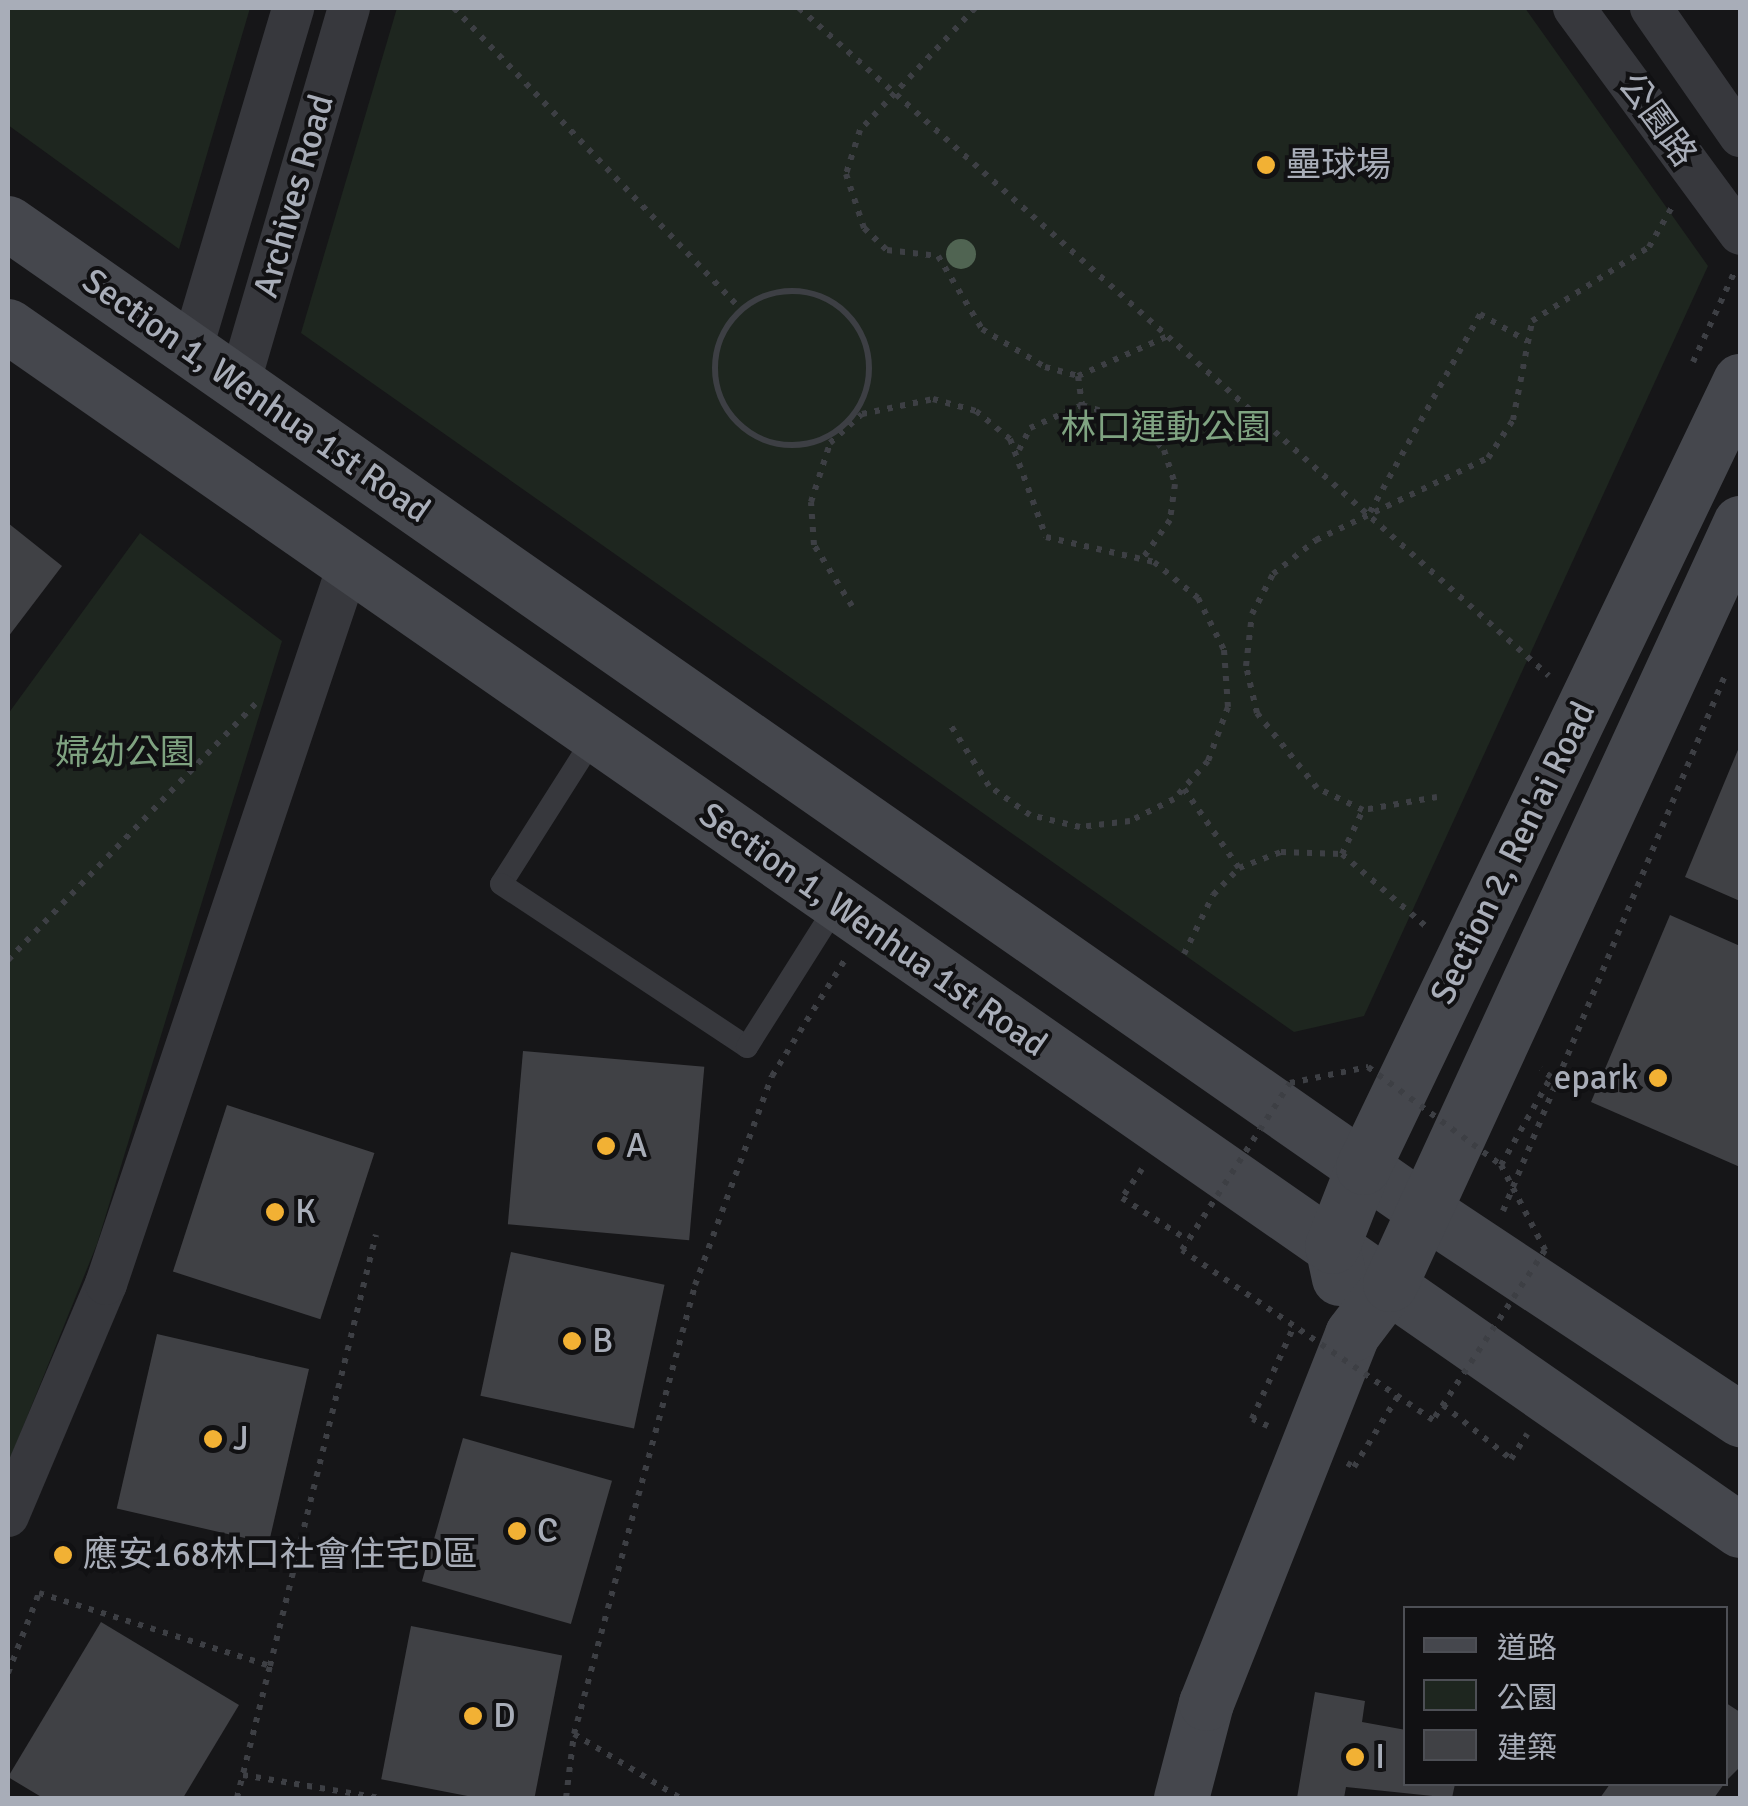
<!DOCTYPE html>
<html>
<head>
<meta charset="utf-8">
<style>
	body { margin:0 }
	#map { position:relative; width:1748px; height:1806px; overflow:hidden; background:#161618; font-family:Signika,"Noto Sans TC",sans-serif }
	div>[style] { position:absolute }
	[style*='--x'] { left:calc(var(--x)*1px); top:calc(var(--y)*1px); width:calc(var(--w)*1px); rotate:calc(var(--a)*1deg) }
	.green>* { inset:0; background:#1e261f }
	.building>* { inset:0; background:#404145; transform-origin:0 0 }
	.path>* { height:6px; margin-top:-3px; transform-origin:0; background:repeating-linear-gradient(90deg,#3d3f44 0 5px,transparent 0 13px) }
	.path>.ring { margin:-3px; padding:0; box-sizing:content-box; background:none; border:6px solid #3d3f44; border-radius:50% }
	.lane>* { height:22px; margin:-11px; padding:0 11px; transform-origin:11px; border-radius:11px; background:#37383d }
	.street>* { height:42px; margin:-21px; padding:0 21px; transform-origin:21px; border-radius:21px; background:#37383d }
	.secondary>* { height:55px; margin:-27.5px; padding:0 27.5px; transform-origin:27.5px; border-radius:27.5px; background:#45474d }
	.path-bridge>* { height:6px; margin-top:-3px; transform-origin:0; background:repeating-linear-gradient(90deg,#3d3f44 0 5px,transparent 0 13px) }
	.trees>* { width:30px; height:30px; margin:-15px; border-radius:50%; background:#506452 }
	.dots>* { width:28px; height:28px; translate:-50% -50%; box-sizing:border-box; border:5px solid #111113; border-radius:50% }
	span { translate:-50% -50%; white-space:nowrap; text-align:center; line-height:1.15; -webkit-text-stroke:8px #111113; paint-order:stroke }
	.street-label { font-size:35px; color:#a8adb8 }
	.poi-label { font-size:35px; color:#a8adb8 }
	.left { translate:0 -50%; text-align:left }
	.right { translate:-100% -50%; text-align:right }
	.park-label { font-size:35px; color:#7fa381 }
	.frame { position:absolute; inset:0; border:10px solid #a8adb8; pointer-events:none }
	.legend { position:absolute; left:1403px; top:1606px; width:325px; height:180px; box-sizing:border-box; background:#111113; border:2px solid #4d4f55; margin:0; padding:12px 18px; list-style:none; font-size:30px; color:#a8adb8 }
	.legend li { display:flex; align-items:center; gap:20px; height:50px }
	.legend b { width:50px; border:2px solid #4d4f55 }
</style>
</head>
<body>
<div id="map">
	<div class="green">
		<div style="clip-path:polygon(8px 8px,250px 8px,179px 249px,8px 125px)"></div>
		<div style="clip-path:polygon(397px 8px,1525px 8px,1708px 266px,1364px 1016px,1294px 1032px,301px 333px)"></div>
		<div style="clip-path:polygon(140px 533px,282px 641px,97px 1244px,8px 1464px,8px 714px)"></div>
	</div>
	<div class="building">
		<div style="clip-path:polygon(8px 523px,62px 566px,8px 637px)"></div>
		<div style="clip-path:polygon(1740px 745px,1740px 901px,1685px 877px)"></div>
		<div style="clip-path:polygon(1670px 915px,1740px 946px,1740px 1167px,1591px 1102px)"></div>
		<div style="left:523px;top:1051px;width:182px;height:174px;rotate:5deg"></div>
		<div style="left:227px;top:1105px;width:155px;height:175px;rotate:18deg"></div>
		<div style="left:511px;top:1252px;width:157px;height:147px;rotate:12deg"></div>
		<div style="left:157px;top:1334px;width:156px;height:179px;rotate:13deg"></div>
		<div style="left:463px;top:1438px;width:155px;height:149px;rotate:16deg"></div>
		<div style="clip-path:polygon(101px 1622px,239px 1705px,183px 1798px,43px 1798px,8px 1777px)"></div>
		<div style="left:411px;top:1626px;width:154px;height:156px;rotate:11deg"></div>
		<div style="clip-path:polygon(1315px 1692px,1365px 1701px,1362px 1722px,1406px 1730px,1406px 1784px,1455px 1784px,1452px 1798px,1346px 1787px,1344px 1798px,1297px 1798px)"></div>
		<div style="clip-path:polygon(1726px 1703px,1740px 1712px,1740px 1767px,1726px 1781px)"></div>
		<div style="clip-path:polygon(1610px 1784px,1724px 1784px,1714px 1798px,1600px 1798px)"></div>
	</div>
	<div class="path">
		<div style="--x:454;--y:8;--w:416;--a:46.4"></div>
		<div style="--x:799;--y:8;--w:1004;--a:41.69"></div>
		<div style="--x:975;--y:8;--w:168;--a:133.3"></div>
		<div style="--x:860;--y:130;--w:46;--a:107.7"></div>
		<div style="--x:846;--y:174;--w:57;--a:71.6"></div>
		<div style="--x:864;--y:228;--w:32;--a:44"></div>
		<div style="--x:887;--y:250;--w:51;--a:6.7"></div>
		<div style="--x:938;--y:256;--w:85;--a:58.9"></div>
		<div style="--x:982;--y:329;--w:74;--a:31.1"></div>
		<div style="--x:1045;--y:367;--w:34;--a:15"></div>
		<div style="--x:1078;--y:376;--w:101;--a:-24"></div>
		<div class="ring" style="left:715px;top:291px;width:148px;height:148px"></div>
		<div style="--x:1693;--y:362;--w:98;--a:-65.3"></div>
		<div style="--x:1078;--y:376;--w:29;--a:82"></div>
		<div style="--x:1019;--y:450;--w:25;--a:-63"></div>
		<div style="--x:1030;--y:428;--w:57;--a:-23.9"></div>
		<div style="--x:1082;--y:405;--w:62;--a:17"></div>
		<div style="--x:1141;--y:423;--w:35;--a:50"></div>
		<div style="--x:1164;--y:450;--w:36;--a:72"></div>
		<div style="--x:1175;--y:484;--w:36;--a:98"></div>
		<div style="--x:1170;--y:520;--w:47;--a:125.4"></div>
		<div style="--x:1370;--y:512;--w:227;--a:-60.9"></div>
		<div style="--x:1480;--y:314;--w:54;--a:29.9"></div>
		<div style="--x:852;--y:606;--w:72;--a:-121.9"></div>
		<div style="--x:814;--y:545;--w:43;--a:-94"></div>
		<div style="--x:811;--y:502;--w:62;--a:-72.1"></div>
		<div style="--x:830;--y:443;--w:43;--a:-42.2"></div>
		<div style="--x:862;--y:414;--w:73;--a:-11.9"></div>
		<div style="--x:933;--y:399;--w:45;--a:15.6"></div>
		<div style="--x:976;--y:411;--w:44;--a:39.5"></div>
		<div style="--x:1010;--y:439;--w:104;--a:69.8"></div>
		<div style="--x:1046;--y:537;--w:111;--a:13"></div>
		<div style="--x:1154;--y:562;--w:57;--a:39.3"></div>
		<div style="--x:1198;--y:598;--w:58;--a:63.4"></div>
		<div style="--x:1224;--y:650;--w:57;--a:86"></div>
		<div style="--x:1228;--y:707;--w:58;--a:110.3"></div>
		<div style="--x:1208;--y:761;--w:51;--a:131.8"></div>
		<div style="--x:1174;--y:799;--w:49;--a:153.4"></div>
		<div style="--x:1130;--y:821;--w:50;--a:173.2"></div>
		<div style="--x:1080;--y:827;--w:51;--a:-166.5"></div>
		<div style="--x:1030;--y:815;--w:50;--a:-144.7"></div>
		<div style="--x:989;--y:786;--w:71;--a:-122.3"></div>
		<div style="--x:1184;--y:789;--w:96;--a:55.2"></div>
		<div style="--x:1437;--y:797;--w:75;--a:170"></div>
		<div style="--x:1363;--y:810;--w:51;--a:-154.4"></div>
		<div style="--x:1317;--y:788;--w:96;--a:-128.7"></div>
		<div style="--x:1257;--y:713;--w:48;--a:-103.2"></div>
		<div style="--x:1246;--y:666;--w:52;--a:-83.4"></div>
		<div style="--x:1252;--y:614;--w:45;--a:-62.3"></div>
		<div style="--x:1273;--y:574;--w:55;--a:-38.3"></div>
		<div style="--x:1316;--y:540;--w:191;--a:-25.5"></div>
		<div style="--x:1488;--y:458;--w:45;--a:-56.7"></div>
		<div style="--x:1513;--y:420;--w:101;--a:-79.1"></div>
		<div style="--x:1532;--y:321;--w:138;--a:-32.3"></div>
		<div style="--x:1649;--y:247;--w:46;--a:-60.1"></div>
		<div style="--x:1342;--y:854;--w:49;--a:-64.5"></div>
		<div style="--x:1184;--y:954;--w:66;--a:-63.8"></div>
		<div style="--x:1213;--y:895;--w:37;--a:-46"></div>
		<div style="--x:1239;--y:868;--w:45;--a:-20.9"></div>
		<div style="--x:1281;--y:852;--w:61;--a:1.9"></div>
		<div style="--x:1342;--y:854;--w:115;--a:40.8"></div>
		<div style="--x:8;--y:960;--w:359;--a:-46"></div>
		<div style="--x:1501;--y:1165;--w:101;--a:-60.4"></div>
		<div style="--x:1551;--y:1077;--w:13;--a:-141"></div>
		<div style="--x:1142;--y:1169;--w:35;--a:125"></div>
		<div style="--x:1122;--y:1198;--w:78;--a:32.5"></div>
		<div style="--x:1503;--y:1211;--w:582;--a:-67.49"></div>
		<div style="--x:1443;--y:1405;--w:87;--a:38.5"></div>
		<div style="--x:1511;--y:1459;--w:30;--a:-57"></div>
		<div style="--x:1268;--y:1426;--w:17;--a:-156"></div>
		<div style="--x:1252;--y:1419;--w:102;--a:-65.7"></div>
		<div style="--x:1347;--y:1463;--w:8;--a:30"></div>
		<div style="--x:1354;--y:1467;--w:84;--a:-58.2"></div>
		<div style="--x:8;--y:1673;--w:86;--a:-68.8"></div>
		<div style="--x:39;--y:1593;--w:242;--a:17.5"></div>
		<div style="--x:270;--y:1666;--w:444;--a:-76.2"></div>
		<div style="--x:574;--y:1734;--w:465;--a:-74.9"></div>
		<div style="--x:695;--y:1285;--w:223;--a:-69.8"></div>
		<div style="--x:772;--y:1076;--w:136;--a:-57.9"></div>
		<div style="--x:243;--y:1775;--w:140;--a:9.5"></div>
		<div style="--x:237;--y:1798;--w:136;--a:-76"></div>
		<div style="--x:566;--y:1798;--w:64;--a:-82.9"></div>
		<div style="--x:574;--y:1734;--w:124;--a:31.1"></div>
	</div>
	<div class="lane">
		<div style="--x:595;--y:736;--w:175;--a:122.4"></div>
		<div style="--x:501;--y:884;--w:295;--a:33.5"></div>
		<div style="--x:747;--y:1047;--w:167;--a:-57.7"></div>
	</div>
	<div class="street">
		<div style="--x:1574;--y:8;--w:280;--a:53.7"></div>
		<div style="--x:1651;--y:8;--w:156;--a:55.2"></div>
		<div style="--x:191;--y:351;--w:358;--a:-73.4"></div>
		<div style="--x:239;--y:384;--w:392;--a:-73.7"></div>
		<div style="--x:8;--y:1516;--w:252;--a:-67.1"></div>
		<div style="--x:106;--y:1284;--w:761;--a:-71.37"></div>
	</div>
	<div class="secondary">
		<div style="--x:8;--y:223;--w:1726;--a:34.88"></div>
		<div style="--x:1424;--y:1210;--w:379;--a:33.5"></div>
		<div style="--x:8;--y:326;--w:2109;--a:34.81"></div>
		<div style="--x:1339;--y:1278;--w:33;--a:-102"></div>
		<div style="--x:1332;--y:1246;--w:85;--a:-68.6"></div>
		<div style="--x:1363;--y:1167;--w:872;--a:-64.38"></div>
		<div style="--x:1181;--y:1798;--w:98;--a:-75.3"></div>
		<div style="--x:1206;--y:1703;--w:397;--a:-68.4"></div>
		<div style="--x:1352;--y:1334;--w:63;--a:-52.8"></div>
		<div style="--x:1390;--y:1284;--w:838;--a:-65.3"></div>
	</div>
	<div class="path-bridge">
		<div style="--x:1368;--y:1067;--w:165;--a:36.4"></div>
		<div style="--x:1501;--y:1165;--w:96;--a:62.6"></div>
		<div style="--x:1545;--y:1250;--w:204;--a:123.4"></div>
		<div style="--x:1433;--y:1420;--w:303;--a:-145.9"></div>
		<div style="--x:1182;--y:1250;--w:199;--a:-57.1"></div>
		<div style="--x:1290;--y:1083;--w:80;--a:-11.6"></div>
	</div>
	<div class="trees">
		<div style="left:961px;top:254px"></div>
	</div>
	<div class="dots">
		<div style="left:1266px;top:165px;background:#f2b134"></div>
		<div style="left:1658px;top:1078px;background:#f2b134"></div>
		<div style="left:606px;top:1146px;background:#f2b134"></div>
		<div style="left:275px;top:1212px;background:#f2b134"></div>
		<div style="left:572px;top:1341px;background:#f2b134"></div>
		<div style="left:213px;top:1439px;background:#f2b134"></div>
		<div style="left:517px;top:1531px;background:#f2b134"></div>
		<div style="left:63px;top:1555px;background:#f2b134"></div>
		<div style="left:473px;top:1716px;background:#f2b134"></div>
		<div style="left:1355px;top:1757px;background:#f2b134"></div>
	</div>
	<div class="street-label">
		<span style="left:1657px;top:120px;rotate:54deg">公園路</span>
		<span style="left:294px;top:196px;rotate:-74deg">Archives Road</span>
		<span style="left:256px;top:396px;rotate:35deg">Section 1, Wenhua 1st Road</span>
		<span style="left:1513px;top:853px;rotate:-64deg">Section 2, Ren'ai Road</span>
		<span style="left:873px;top:930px;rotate:35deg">Section 1, Wenhua 1st Road</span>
	</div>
	<div class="poi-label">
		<span class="left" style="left:1286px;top:165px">壘球場</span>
		<span class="right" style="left:1638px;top:1078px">epark</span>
		<span class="left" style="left:626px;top:1146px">A</span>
		<span class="left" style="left:295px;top:1212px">K</span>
		<span class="left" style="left:592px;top:1341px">B</span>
		<span class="left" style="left:233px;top:1439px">J</span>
		<span class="left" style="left:537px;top:1531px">C</span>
		<span class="left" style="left:83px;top:1555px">應安168林口社會住宅D區</span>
		<span class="left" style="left:493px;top:1716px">D</span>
		<span class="left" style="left:1375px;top:1757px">I</span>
	</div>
	<div class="park-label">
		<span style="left:1166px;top:428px">林口運動公園</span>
		<span style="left:125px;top:753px">婦幼公園</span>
	</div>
	<div class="frame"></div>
	<ul class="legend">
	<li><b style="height:12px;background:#45474d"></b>道路</li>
	<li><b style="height:28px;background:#1e261f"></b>公園</li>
	<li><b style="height:28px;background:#404145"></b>建築</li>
	</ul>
</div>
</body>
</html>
